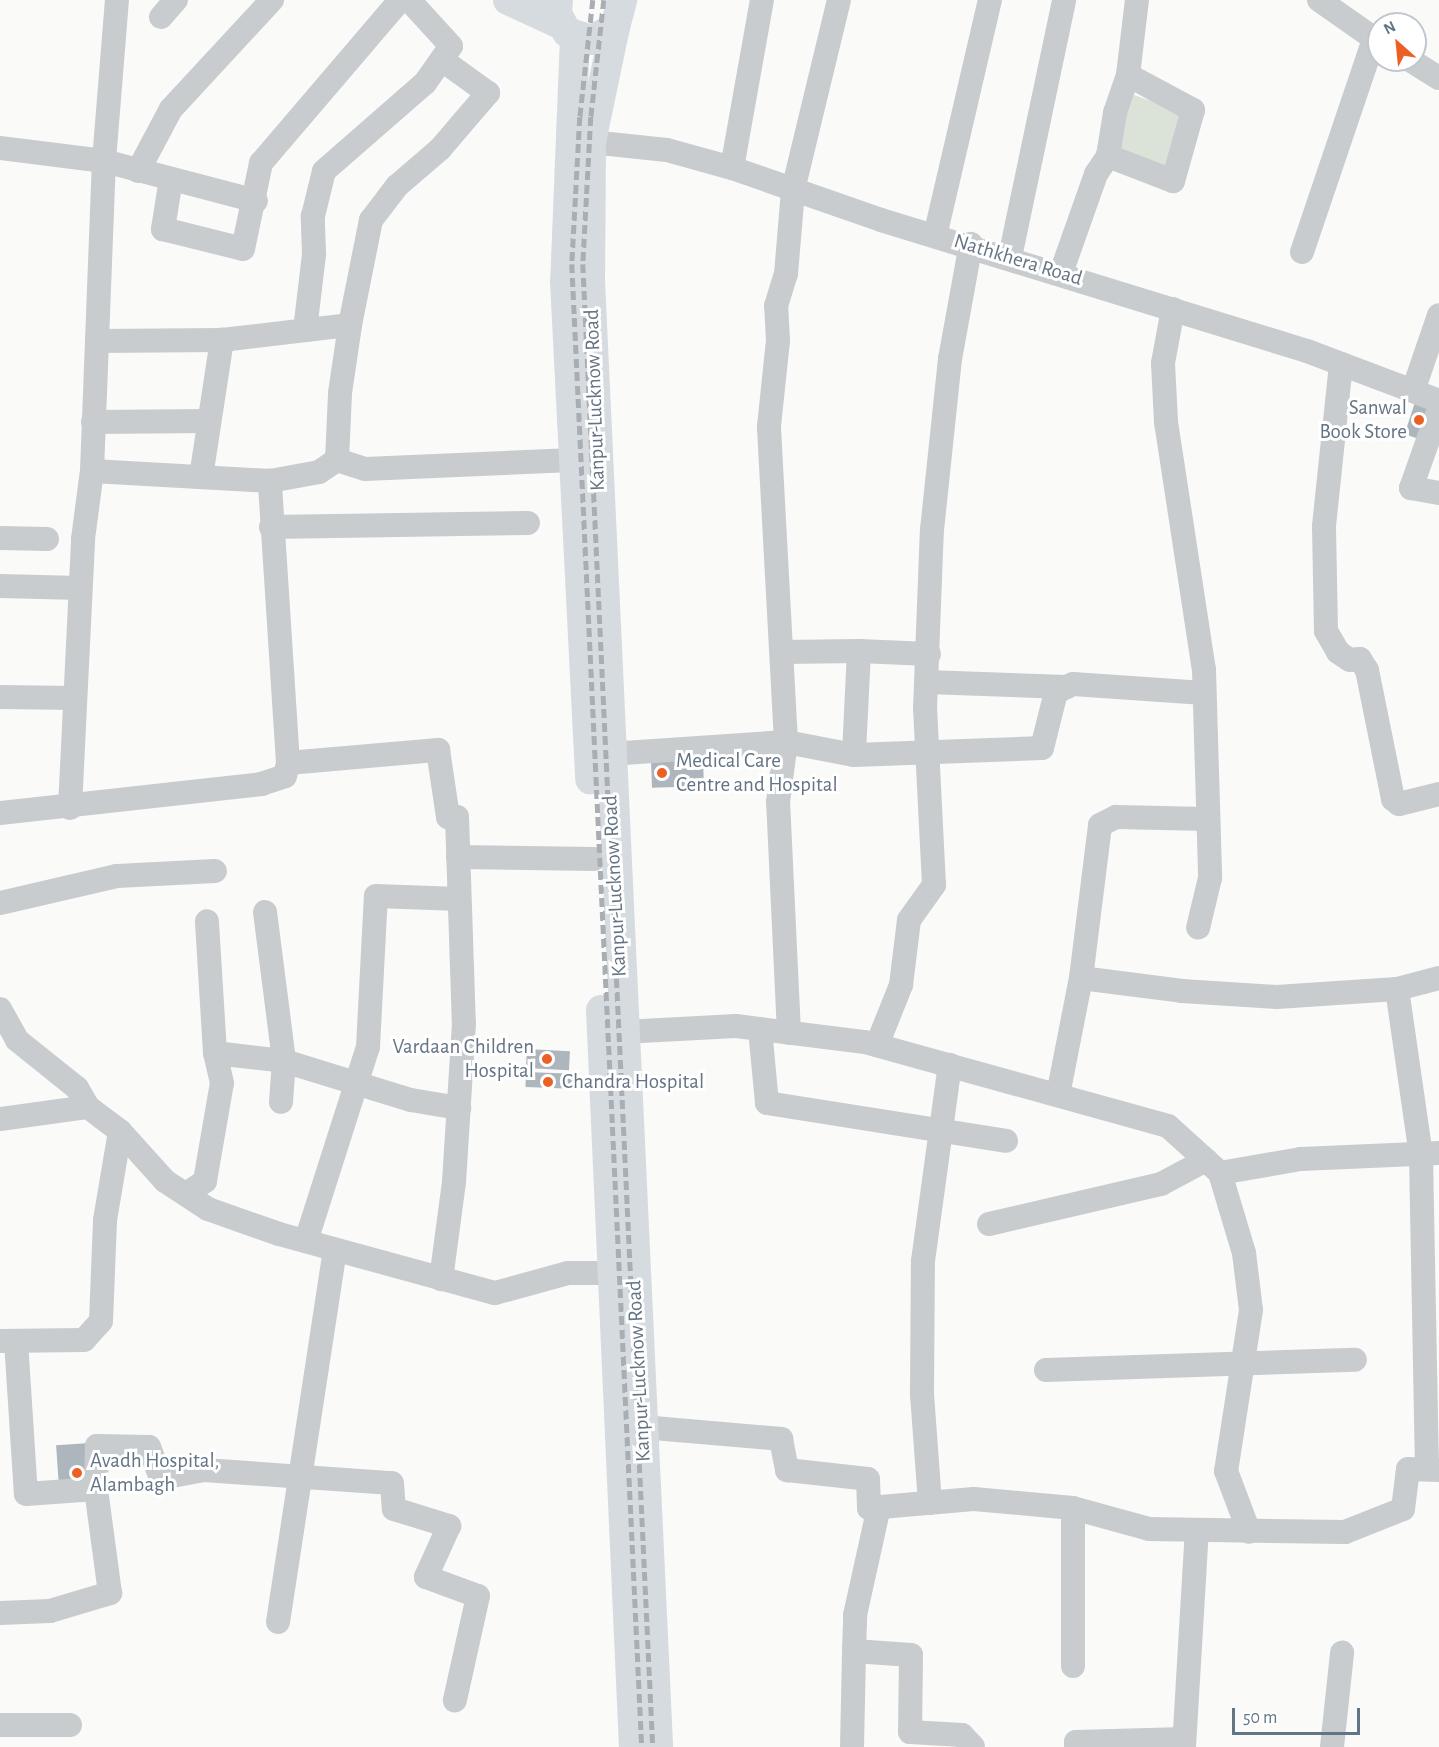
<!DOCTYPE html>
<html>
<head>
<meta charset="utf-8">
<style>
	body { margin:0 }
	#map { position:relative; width:1439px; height:1747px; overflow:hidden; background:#fafaf8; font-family:"Alegreya Sans",sans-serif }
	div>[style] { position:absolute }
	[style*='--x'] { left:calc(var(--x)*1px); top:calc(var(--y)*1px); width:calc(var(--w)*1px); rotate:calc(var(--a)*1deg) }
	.green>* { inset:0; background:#dbe2d8; transform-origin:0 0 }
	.building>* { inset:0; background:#aeb6bd; transform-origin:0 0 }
	.minor>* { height:24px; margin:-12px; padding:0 12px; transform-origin:12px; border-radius:12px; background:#c8cccf }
	.major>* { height:30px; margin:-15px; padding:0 15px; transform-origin:15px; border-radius:15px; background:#d6dbdf }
	.rail>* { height:4.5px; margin-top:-2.25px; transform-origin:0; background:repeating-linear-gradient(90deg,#a8aeb4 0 9px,transparent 0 13.5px) }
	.dots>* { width:16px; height:16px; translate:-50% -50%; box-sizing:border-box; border:3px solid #fff; border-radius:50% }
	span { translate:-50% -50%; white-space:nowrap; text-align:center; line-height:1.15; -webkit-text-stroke:6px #fff; paint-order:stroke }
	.street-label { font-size:21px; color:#637484 }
	.poi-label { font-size:21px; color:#637484 }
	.right { translate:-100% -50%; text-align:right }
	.left { translate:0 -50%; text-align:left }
	.north { position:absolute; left:1367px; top:12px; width:60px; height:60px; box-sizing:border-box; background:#fff; border:2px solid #c1c7ce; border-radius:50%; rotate:333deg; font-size:16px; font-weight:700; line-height:24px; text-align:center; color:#637484 }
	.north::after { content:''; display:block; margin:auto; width:21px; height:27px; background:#ec6025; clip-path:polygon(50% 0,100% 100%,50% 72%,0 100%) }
	.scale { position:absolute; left:1232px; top:1708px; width:128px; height:27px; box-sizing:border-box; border:3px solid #637484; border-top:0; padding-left:8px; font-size:18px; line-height:21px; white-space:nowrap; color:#637484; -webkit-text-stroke:4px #fff; paint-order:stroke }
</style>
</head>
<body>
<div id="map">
	<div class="green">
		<div style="left:1134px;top:95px;width:57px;height:60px;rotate:19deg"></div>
	</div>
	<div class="building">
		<div style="left:1416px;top:399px;width:20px;height:37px;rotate:18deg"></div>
		<div style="left:703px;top:759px;width:27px;height:52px;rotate:88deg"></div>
		<div style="left:527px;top:1049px;width:43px;height:19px;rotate:3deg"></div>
		<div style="left:526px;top:1072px;width:47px;height:15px;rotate:2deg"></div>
		<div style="left:90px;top:1443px;width:40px;height:34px;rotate:86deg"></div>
	</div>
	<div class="minor">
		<div style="--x:1319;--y:0;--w:73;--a:35"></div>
		<div style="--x:161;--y:17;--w:23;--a:-49"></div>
		<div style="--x:1410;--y:60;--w:34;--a:32"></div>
		<div style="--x:1128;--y:75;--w:74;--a:28.3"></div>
		<div style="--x:1193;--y:110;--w:74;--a:105.7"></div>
		<div style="--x:1173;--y:181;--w:70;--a:-159"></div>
		<div style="--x:1108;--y:156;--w:44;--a:-80.8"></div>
		<div style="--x:1115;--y:113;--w:40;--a:-71.1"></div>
		<div style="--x:1128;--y:75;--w:76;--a:-83.2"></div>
		<div style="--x:591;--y:142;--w:76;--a:6"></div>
		<div style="--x:667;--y:150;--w:67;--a:15.5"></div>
		<div style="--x:732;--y:168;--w:158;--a:19.2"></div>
		<div style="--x:881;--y:220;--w:446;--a:17.1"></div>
		<div style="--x:1307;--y:351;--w:141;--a:20.7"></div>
		<div style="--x:0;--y:148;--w:105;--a:7.1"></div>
		<div style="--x:104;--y:161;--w:157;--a:14.7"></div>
		<div style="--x:732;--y:168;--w:171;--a:-79.9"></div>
		<div style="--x:138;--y:171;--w:70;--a:-62"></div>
		<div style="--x:171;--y:109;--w:149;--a:-47.2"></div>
		<div style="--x:171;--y:179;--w:51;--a:99.1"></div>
		<div style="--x:163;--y:229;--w:82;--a:14"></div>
		<div style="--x:243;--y:249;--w:88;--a:-78.2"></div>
		<div style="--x:261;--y:163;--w:214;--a:-49.5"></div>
		<div style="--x:935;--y:236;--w:242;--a:-76.9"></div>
		<div style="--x:1302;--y:252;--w:225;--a:-71.3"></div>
		<div style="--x:1010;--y:257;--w:263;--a:-78.1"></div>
		<div style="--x:1061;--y:273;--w:105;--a:-70.5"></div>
		<div style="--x:1096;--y:174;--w:22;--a:-56"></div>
		<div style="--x:1173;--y:309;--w:55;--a:100.5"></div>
		<div style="--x:1163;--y:363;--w:59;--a:87.1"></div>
		<div style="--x:1166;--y:422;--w:251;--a:81.3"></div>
		<div style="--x:1204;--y:670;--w:208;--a:88.3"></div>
		<div style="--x:1210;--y:878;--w:51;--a:103.5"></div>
		<div style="--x:305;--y:330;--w:77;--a:-83.2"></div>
		<div style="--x:314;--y:254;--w:38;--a:-92"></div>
		<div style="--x:313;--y:216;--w:46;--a:-76.3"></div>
		<div style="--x:324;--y:171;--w:134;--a:-41.1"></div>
		<div style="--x:425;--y:83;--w:45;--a:-54.9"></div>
		<div style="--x:451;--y:46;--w:62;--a:-132.4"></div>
		<div style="--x:97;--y:341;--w:125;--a:-0.5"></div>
		<div style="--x:222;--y:340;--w:129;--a:-6.7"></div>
		<div style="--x:350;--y:325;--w:107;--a:-78.7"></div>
		<div style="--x:371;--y:220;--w:43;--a:-52.6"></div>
		<div style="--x:397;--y:186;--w:57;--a:-40.7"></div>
		<div style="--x:440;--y:149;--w:74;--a:-49.4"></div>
		<div style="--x:488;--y:93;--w:57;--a:-144.3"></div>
		<div style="--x:1341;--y:364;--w:164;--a:96"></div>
		<div style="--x:1324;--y:527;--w:104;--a:88.9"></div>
		<div style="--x:1326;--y:631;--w:24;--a:60"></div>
		<div style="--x:1338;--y:652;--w:14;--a:34"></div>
		<div style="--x:1350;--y:660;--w:10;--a:-6"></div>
		<div style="--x:1360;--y:659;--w:13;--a:58"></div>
		<div style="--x:1367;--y:670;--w:132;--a:78.6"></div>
		<div style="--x:1393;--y:799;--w:8;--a:40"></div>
		<div style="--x:1399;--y:804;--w:41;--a:-14"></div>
		<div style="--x:1413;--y:391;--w:80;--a:-71.1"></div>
		<div style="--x:1439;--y:409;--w:84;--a:109.5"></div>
		<div style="--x:1411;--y:488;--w:28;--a:10"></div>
		<div style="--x:93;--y:422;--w:116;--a:-0.5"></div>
		<div style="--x:337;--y:460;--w:29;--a:18"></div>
		<div style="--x:365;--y:469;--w:208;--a:-2.5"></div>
		<div style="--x:201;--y:477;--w:139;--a:-81.3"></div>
		<div style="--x:270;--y:481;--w:50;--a:-10.4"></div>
		<div style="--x:319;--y:472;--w:22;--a:-34"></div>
		<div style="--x:337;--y:460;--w:67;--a:-87.4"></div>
		<div style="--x:340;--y:393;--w:69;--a:-81.6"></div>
		<div style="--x:271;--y:527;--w:257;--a:-0.9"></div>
		<div style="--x:0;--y:538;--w:47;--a:1.2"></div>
		<div style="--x:0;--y:586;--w:80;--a:1.4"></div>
		<div style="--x:859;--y:651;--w:70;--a:2.5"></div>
		<div style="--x:783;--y:652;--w:76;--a:-0.8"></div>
		<div style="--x:859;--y:651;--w:104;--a:92.8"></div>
		<div style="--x:927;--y:682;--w:139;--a:2.1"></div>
		<div style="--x:0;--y:697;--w:75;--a:0.8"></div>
		<div style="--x:609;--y:754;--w:177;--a:-3.9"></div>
		<div style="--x:786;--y:742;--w:69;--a:10.8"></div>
		<div style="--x:854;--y:755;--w:188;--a:-2.1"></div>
		<div style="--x:1042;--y:748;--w:58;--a:-76"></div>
		<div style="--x:1056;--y:692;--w:19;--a:-25"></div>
		<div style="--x:1073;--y:684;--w:131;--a:3.9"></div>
		<div style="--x:288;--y:763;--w:151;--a:-5"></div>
		<div style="--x:438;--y:750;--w:68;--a:81.5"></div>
		<div style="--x:448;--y:817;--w:9;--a:0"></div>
		<div style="--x:457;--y:817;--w:206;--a:88.1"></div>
		<div style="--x:464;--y:1023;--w:159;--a:93.6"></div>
		<div style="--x:454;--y:1182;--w:98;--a:97.6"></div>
		<div style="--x:70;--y:808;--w:269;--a:-87.2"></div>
		<div style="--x:83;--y:539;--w:69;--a:-82.5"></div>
		<div style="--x:92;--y:471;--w:310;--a:-87.8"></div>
		<div style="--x:104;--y:161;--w:162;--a:-85.4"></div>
		<div style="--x:0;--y:813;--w:263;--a:-6.3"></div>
		<div style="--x:261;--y:784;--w:25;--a:-18"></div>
		<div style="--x:285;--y:776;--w:13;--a:-77"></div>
		<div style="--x:288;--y:763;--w:283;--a:-93.7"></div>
		<div style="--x:270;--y:481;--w:178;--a:-176.8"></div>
		<div style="--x:458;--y:857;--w:136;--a:0.8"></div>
		<div style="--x:0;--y:903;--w:120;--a:-13"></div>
		<div style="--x:117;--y:876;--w:98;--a:-2.9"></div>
		<div style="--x:265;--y:912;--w:150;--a:82.7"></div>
		<div style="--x:284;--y:1061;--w:41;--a:94.2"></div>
		<div style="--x:1081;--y:978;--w:102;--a:7.3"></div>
		<div style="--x:1182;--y:991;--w:95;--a:3.6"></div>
		<div style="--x:1277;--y:997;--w:120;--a:-3.8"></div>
		<div style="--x:1397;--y:989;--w:43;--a:-14.7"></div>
		<div style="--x:1397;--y:989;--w:169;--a:81.8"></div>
		<div style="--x:1421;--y:1156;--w:313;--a:88.9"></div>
		<div style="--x:0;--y:1009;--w:35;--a:61"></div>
		<div style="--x:17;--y:1040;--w:77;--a:38.7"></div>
		<div style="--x:77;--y:1088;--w:22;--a:60"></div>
		<div style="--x:88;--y:1107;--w:40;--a:37"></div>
		<div style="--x:120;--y:1131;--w:67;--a:48"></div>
		<div style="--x:165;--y:1181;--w:51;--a:33.1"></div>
		<div style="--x:208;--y:1209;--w:75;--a:19.4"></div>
		<div style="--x:279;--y:1234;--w:224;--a:15.3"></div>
		<div style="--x:495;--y:1293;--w:76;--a:-15.3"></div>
		<div style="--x:568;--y:1273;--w:63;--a:0"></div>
		<div style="--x:760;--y:1029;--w:74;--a:84.6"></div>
		<div style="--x:767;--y:1103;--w:242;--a:9"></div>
		<div style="--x:622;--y:1032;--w:114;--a:-3"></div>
		<div style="--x:736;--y:1026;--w:130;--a:7.1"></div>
		<div style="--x:865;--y:1042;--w:314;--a:15.5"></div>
		<div style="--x:1168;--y:1126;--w:70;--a:42.1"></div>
		<div style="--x:1220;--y:1173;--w:82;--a:-9.8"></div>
		<div style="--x:1301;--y:1159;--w:138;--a:-2.5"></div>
		<div style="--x:789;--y:1033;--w:231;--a:-92.7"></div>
		<div style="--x:778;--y:802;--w:61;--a:-82.4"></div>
		<div style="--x:786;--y:742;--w:316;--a:-93.1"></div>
		<div style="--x:769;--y:426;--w:85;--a:-84"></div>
		<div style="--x:778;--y:341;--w:35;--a:-93"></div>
		<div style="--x:776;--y:306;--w:34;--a:-73"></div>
		<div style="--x:786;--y:274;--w:84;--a:-85.2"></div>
		<div style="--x:793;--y:190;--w:195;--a:-76.4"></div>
		<div style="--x:877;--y:1045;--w:65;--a:-68.2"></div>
		<div style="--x:901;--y:985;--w:65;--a:-83"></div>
		<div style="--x:909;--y:920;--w:43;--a:-54.5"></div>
		<div style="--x:934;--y:885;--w:176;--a:-92.9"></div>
		<div style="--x:925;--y:709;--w:179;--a:-87.8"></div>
		<div style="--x:932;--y:530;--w:172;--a:-84"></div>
		<div style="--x:950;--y:359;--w:117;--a:-79.7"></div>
		<div style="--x:215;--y:1053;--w:69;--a:6.6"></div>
		<div style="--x:284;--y:1061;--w:133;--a:17.1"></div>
		<div style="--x:411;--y:1100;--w:49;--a:9.5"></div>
		<div style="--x:1058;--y:1095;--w:119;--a:-78.9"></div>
		<div style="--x:1081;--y:978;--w:154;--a:-82.9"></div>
		<div style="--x:1100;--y:825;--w:18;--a:-27"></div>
		<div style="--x:1116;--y:817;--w:91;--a:1.3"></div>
		<div style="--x:0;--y:1119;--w:89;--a:-7.8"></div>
		<div style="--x:1220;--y:1173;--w:84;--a:73.3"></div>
		<div style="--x:1244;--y:1253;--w:57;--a:83"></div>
		<div style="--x:1251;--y:1310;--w:163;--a:98.8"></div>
		<div style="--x:1226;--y:1471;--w:65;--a:69.3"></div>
		<div style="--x:186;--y:1194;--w:23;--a:-34"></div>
		<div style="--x:205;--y:1181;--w:99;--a:-80.2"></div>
		<div style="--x:222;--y:1083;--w:31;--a:-103"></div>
		<div style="--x:215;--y:1053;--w:132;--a:-93.5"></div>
		<div style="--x:989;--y:1224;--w:177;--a:-13.1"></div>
		<div style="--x:1161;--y:1184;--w:51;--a:-28.1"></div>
		<div style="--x:306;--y:1241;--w:204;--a:-72.3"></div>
		<div style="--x:368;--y:1047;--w:151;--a:-87"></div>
		<div style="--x:376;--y:896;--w:83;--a:2.1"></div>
		<div style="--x:0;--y:1341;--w:84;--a:-0.7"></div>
		<div style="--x:84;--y:1340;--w:25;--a:-48"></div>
		<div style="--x:101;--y:1321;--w:101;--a:-87.7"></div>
		<div style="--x:105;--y:1220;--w:90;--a:-80.4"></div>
		<div style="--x:16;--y:1341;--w:153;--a:86.3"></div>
		<div style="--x:26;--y:1494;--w:70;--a:-4.1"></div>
		<div style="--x:1046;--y:1370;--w:309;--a:-1.9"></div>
		<div style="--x:642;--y:1427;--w:140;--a:4.9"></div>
		<div style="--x:781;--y:1439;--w:32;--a:79"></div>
		<div style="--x:787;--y:1470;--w:81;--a:6.3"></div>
		<div style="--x:868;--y:1479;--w:29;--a:88"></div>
		<div style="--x:869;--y:1508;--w:105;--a:-4.9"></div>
		<div style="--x:974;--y:1499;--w:99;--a:5.2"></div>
		<div style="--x:1073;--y:1508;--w:79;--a:15.4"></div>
		<div style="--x:1149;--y:1529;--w:196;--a:0.9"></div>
		<div style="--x:1345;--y:1532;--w:62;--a:-21.6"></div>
		<div style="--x:1403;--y:1509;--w:40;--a:-82.9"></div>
		<div style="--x:1408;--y:1469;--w:31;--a:2"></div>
		<div style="--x:930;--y:1503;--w:108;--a:-94.2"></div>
		<div style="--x:922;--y:1395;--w:134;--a:-89.6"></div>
		<div style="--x:923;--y:1261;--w:198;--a:-82.2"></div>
		<div style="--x:1073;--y:1508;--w:158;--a:90"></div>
		<div style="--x:0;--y:1613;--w:50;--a:-2.3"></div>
		<div style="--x:50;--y:1611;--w:63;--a:-16.7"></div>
		<div style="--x:110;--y:1593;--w:105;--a:-97.7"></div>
		<div style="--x:96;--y:1489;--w:43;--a:-88.7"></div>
		<div style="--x:97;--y:1446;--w:52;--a:1.1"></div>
		<div style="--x:149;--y:1447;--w:33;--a:69"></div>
		<div style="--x:161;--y:1478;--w:44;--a:-10.5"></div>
		<div style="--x:204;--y:1470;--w:188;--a:4"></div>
		<div style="--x:392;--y:1483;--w:26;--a:86"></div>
		<div style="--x:394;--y:1509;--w:58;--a:17.2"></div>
		<div style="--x:449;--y:1526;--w:56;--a:114.3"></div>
		<div style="--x:426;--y:1577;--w:55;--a:20.1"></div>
		<div style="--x:478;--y:1596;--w:107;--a:102.5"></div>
		<div style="--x:278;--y:1622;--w:376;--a:-81.3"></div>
		<div style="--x:854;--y:1651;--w:36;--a:-88"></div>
		<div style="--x:855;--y:1615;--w:111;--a:-77.5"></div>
		<div style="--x:0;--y:1725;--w:70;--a:0"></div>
		<div style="--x:852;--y:1747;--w:96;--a:-88.8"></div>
		<div style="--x:854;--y:1651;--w:57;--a:4"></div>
		<div style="--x:911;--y:1655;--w:77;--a:90.7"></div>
		<div style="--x:910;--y:1732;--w:52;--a:3.3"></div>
		<div style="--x:962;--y:1735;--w:16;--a:47"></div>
		<div style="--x:1076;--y:1747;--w:5;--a:-90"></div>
		<div style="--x:1076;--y:1742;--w:108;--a:-1.6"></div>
		<div style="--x:1184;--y:1747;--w:216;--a:-86.6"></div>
		<div style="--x:1332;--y:1747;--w:95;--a:-83.9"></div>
	</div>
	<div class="major">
		<div style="--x:508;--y:0;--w:60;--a:24.8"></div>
		<div style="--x:558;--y:0;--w:14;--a:94"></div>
		<div style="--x:557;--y:14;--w:21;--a:61"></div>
		<div style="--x:567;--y:32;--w:26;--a:18"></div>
		<div style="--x:592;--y:40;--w:26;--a:-29"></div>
		<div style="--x:615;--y:27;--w:28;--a:-75"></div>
		<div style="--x:615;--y:27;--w:117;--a:101.8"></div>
		<div style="--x:591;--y:142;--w:139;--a:90.4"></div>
		<div style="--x:590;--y:281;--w:1468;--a:87.34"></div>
		<div style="--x:575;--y:37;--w:244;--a:92.3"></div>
		<div style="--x:565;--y:281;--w:499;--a:87.1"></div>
		<div style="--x:601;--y:1010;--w:738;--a:87.44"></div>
	</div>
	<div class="rail">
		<div style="--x:593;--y:0;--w:118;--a:96.3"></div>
		<div style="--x:580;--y:117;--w:147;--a:93.1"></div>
		<div style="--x:572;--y:264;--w:1485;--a:87.3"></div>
		<div style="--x:604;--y:0;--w:118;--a:96.3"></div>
		<div style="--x:591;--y:117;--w:147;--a:93.1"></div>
		<div style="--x:583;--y:264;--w:1485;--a:87.3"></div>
	</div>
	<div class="dots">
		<div style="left:1419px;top:420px;background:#ec6025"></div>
		<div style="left:662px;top:773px;background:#ec6025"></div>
		<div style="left:547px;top:1059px;background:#ec6025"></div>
		<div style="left:548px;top:1082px;background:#ec6025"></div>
		<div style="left:77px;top:1473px;background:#ec6025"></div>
	</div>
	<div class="street-label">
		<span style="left:1018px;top:260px;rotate:17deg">Nathkhera Road</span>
		<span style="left:595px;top:400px;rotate:-92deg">Kanpur-Lucknow Road</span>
		<span style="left:615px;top:886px;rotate:-93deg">Kanpur-Lucknow Road</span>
		<span style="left:639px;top:1371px;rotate:-93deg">Kanpur-Lucknow Road</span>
	</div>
	<div class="poi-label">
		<span class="right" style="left:1407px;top:420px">Sanwal<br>Book Store</span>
		<span class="left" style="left:676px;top:773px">Medical Care<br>Centre and Hospital</span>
		<span class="right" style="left:534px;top:1059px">Vardaan Children<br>Hospital</span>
		<span class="left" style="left:562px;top:1082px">Chandra Hospital</span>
		<span class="left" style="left:90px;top:1473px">Avadh Hospital,<br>Alambagh</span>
	</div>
	<div class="north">N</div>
	<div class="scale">50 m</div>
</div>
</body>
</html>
